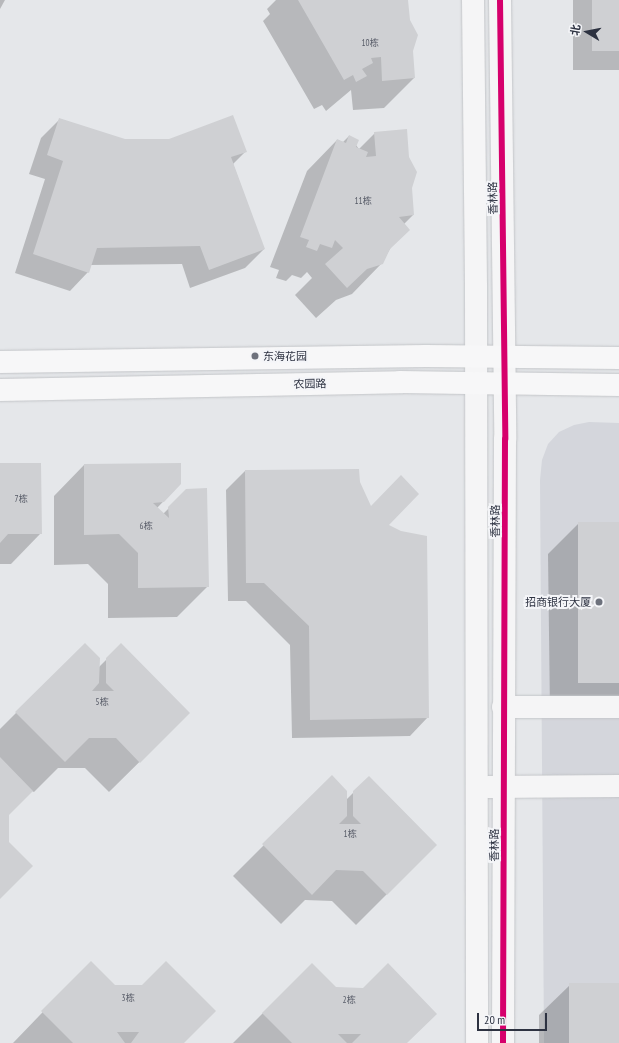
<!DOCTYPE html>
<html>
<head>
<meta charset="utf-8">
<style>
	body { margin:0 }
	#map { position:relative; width:619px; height:1043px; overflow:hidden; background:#e5e7ea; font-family:"PT Sans Narrow","Noto Sans SC",sans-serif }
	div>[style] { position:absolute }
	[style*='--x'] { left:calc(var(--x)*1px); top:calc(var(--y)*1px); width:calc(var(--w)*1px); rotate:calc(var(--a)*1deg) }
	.built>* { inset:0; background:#d4d6dc }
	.shadow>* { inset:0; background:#0003; transform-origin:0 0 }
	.building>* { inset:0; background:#cfd0d3; transform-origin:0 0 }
	.roads { filter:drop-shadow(0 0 1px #c3c5c8) drop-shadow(0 0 1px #c3c5c8) }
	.minor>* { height:22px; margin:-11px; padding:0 11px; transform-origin:11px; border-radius:11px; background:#f5f5f6 }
	.major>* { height:22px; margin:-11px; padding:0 11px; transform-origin:11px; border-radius:11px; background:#f7f7f8 }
	.cycleway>* { height:6px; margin:-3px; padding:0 3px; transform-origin:3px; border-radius:3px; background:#d6006c }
	.dots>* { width:11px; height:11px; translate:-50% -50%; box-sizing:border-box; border:2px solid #f4f5f8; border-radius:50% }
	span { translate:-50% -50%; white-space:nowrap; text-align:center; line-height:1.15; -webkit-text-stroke:4px #f4f5f8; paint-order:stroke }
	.number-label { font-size:9px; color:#565a66 }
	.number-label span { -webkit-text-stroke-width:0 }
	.street-label { font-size:11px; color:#2d3241 }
	.poi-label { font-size:11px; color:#2d3241 }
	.left { translate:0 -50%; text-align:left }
	.right { translate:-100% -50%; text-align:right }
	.north { position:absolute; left:567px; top:12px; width:40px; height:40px; -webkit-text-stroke:3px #f4f5f8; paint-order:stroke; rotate:280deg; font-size:11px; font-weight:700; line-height:16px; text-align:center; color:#2d3241 }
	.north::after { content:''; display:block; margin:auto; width:14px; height:18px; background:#2d3241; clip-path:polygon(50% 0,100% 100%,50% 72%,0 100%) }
	.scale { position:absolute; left:477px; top:1013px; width:70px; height:18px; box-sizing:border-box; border:2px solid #2d3241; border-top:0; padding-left:5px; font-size:12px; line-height:14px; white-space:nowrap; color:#2d3241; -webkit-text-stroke:3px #f4f5f8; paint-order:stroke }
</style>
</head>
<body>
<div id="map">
	<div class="built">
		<div style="clip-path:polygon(589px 422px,619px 423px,619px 1043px,544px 1043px,540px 480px,542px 460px,548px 444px,559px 432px,574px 425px)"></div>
	</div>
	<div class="shadow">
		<div style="clip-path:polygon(0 0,5px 0,0 9px)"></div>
		<div style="clip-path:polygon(276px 0,407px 0,414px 78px,384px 108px,353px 110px,351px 90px,326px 111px,322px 105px,314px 109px,263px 21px,270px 14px,267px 9px)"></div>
		<div style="left:573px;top:0;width:46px;height:70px"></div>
		<div style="clip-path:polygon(60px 119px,125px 140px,246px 151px,233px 164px,264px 249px,245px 268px,190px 288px,182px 264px,90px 265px,88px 272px,70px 291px,15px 273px,45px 179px,29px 174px,41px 138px)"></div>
		<div style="clip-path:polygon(375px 133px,411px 188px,413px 215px,404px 224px,382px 263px,352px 294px,336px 300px,316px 318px,295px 295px,312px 278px,307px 272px,301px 278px,292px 275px,286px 281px,276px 278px,279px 270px,270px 267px,307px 171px,337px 140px,343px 142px,349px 136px,359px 149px)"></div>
		<div style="clip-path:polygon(0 464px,41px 533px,11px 564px,0 564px)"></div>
		<div style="clip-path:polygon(180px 464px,180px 484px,157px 508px,163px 514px,187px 490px,208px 586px,177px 617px,108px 618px,108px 584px,88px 564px,54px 565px,54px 496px,84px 465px)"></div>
		<div style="clip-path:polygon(358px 470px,359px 482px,370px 508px,388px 525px,428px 717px,410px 736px,292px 738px,290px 645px,246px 601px,228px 601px,226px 490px,245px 471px)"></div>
		<div style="clip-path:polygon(579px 523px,619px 523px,619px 712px,550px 713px,548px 554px)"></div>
		<div style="clip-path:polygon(85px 644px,99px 667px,121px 645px,189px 713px,109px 792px,85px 768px,58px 768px,34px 792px,32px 791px,8px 815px,8px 842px,0 898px,0 729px)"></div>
		<div style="clip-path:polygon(332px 777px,346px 800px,369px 777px,436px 845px,356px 925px,332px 901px,305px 900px,281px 924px,233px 876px)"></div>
		<div style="clip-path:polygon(91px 962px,115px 986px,183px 1043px,13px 1043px)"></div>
		<div style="clip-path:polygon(312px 964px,336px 988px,406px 1043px,233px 1043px)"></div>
		<div style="clip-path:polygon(619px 984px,619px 1043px,539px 1043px,539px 1015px,570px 985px)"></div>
	</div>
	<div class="building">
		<div style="clip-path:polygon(298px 0,408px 0,410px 20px,418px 35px,413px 51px,415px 78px,382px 81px,381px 57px,371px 58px,373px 63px,362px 69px,367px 76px,356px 82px,353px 75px,344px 80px)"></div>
		<div style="left:592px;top:0;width:27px;height:51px"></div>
		<div style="clip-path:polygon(233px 115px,247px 152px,231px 157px,265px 249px,209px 270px,200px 246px,97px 248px,89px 273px,33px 254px,63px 161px,47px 155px,59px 118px,125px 139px,169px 139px)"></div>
		<div style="clip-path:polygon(407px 129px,409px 157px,417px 172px,412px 188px,414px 215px,399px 217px,410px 230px,390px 249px,383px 264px,367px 269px,347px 288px,325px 264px,343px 248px,335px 240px,332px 248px,320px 244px,317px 251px,306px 247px,309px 240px,300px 237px,337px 139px,346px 143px,349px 135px,359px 140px,356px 147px,368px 152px,366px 157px,376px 156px,374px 132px)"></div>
		<div style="clip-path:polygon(0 463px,41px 463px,42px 534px,8px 534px,0 543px)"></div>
		<div style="clip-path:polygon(181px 463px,181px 484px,164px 502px,153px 503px,169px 518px,168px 507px,186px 489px,207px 488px,209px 587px,138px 588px,138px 553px,119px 534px,84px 535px,84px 464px)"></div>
		<div style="clip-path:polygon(359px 469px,360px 482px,371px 506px,401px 475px,419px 494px,389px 525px,401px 531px,427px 536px,429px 718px,310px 720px,309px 626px,264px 583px,246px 583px,245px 470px)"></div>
		<div style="left:578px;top:522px;width:41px;height:161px"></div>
		<div style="clip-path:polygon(85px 643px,100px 658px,99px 683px,92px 691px,114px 691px,106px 683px,106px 658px,121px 643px,190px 713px,140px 763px,116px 738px,89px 738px,65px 762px,15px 712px)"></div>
		<div style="clip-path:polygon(0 757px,33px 791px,9px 815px,9px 842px,33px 866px,0 899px)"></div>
		<div style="clip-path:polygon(332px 775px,347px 791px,347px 816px,339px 824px,361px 824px,353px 816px,353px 791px,369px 776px,437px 845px,387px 895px,363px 871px,336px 870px,312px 895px,262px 844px)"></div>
		<div style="clip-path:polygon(91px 961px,115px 985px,142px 985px,166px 961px,216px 1011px,184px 1043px,131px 1043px,139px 1032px,117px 1032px,125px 1043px,73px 1043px,41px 1011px)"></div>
		<div style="clip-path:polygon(312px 963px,336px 987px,363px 988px,388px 963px,437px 1014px,407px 1043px,352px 1043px,361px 1034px,338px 1034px,347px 1043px,292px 1043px,262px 1013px)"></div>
		<div style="left:619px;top:983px;width:60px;height:50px;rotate:90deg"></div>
	</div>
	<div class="roads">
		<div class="minor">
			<div style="--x:473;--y:0;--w:288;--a:89.4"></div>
			<div style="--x:476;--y:288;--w:755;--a:89.92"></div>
			<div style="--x:500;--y:0;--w:439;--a:89.3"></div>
			<div style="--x:505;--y:439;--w:604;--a:90.19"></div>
			<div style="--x:503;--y:707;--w:116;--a:0"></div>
			<div style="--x:488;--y:787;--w:131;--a:-0.4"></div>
		</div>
		<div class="major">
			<div style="--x:0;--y:362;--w:426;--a:-0.8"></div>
			<div style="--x:426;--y:356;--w:193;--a:0.6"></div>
			<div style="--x:0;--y:390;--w:400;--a:-1.1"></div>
			<div style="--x:400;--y:382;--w:219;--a:0.8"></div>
		</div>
	</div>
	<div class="cycleway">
		<div style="--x:500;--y:0;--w:439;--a:89.3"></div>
		<div style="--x:505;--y:439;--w:604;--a:90.19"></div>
	</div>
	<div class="dots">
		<div style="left:255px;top:356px;background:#6d717c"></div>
		<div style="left:599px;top:602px;background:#6d717c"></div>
	</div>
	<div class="number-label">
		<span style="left:370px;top:43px">10栋</span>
		<span style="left:363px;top:201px">11栋</span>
		<span style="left:21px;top:499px">7栋</span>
		<span style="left:146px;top:526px">6栋</span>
		<span style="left:102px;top:702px">5栋</span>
		<span style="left:350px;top:834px">1栋</span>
		<span style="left:128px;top:998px">3栋</span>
		<span style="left:349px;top:1000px">2栋</span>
	</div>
	<div class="street-label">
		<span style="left:493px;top:198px;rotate:-91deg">香林路</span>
		<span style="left:310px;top:384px;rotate:-1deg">农园路</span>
		<span style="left:495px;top:521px;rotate:-90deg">香林路</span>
		<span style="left:494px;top:845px;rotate:-90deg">香林路</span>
	</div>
	<div class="poi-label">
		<span class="left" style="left:263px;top:356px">东海花园</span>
		<span class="right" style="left:591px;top:602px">招商银行大厦</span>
	</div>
	<div class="north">北</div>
	<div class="scale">20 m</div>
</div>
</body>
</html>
